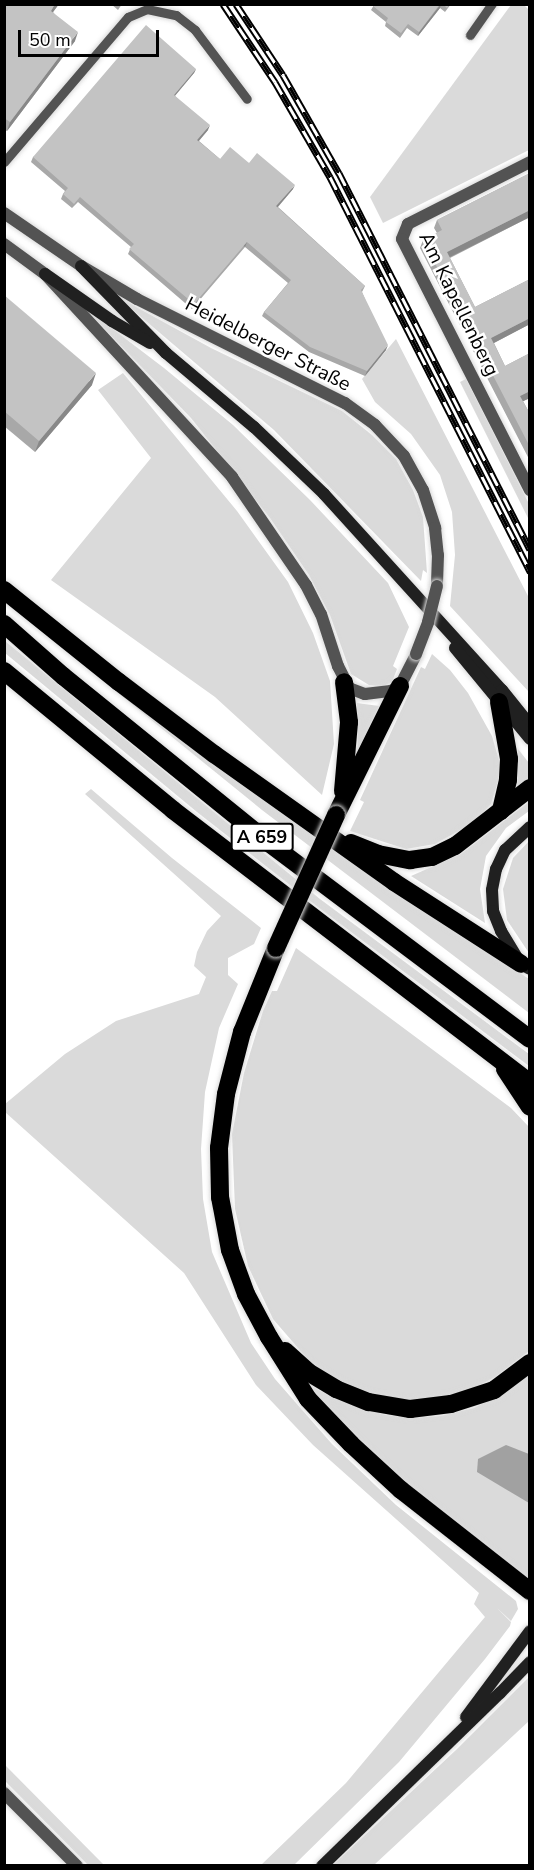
<!DOCTYPE html>
<html>
<head>
<meta charset="utf-8">
<style>
	body { margin:0 }
	#map { position:relative; width:534px; height:1870px; overflow:hidden; background:#fff; font-family:"Nunito Sans",sans-serif }
	div>[style] { position:absolute }
	[style*='--x'] { left:calc(var(--x)*1px); top:calc(var(--y)*1px); width:calc(var(--w)*1px); rotate:calc(var(--a)*1deg) }
	.green>* { inset:0; background:#dadada }
	.water>* { inset:0; background:#a1a1a1 }
	.roads { filter:drop-shadow(0 0 2px #dbdbdb) drop-shadow(0 0 2px #dbdbdb) }
	.service>* { height:9px; margin:-4.5px; padding:0 4.5px; transform-origin:4.5px; border-radius:4.5px; background:#535353 }
	.minor>* { height:12px; margin:-6px; padding:0 6px; transform-origin:6px; border-radius:6px; background:#535353 }
	.tertiary>* { height:12px; margin:-6px; padding:0 6px; transform-origin:6px; border-radius:6px; background:#535353 }
	.secondary>* { height:12px; margin:-6px; padding:0 6px; transform-origin:6px; border-radius:6px; background:#202020 }
	.motorway>* { height:18px; margin:-9px; padding:0 9px; transform-origin:9px; border-radius:9px; background:#000 }
	.rail>* { height:7px; margin-top:-3.5px; transform-origin:0; background:repeating-linear-gradient(90deg,#fff 0 14px,#000 0 28px); box-sizing:border-box; border-block:2px solid #000 }
	.bridges { filter:drop-shadow(0 0 2px #dbdbdb) drop-shadow(0 0 2px #dbdbdb) }
	.tertiary-bridge>* { height:12px; margin:-6px; padding:0 6px; transform-origin:6px; border-radius:6px; background:#535353 }
	.motorway-bridge>* { height:18px; margin:-9px; padding:0 9px; transform-origin:9px; border-radius:9px; background:#000 }
	.wall>* { inset:0; background:#a8a8a8 }
	.shaded-wall>* { inset:0; background:#888; transform-origin:0 0 }
	.building>* { inset:0; background:#c3c3c3 }
	span { translate:-50% -50%; white-space:nowrap; text-align:center; line-height:1.15; -webkit-text-stroke:5px #fff; paint-order:stroke }
	.shield-label span { padding:2px 4px; background:#fff; border:2px solid; border-radius:4px; -webkit-text-stroke-width:0 }
	.shield-label { font-size:18px; color:#000; font-weight:700 }
	.street-label { font-size:20px; color:#000 }
	.frame { position:absolute; inset:0; border:6px solid #000; pointer-events:none }
	.scale { position:absolute; left:18px; top:30px; width:141px; height:27px; box-sizing:border-box; border:3px solid #000; border-top:0; padding-left:8px; font-size:18px; line-height:21px; white-space:nowrap; color:#000; -webkit-text-stroke:4px #fff; paint-order:stroke }
</style>
</head>
<body>
<div id="map">
	<div class="green">
		<div style="clip-path:polygon(511px 5px,524px 5px,529px 10px,529px 150px,383px 223px,370px 197px)"></div>
		<div style="clip-path:polygon(127px 302px,211px 348px,342px 411px,372px 435px,396px 459px,413px 490px,423px 517px,427px 573px,423px 570px,421px 581px,274px 430px,126px 304px)"></div>
		<div style="clip-path:polygon(97px 317px,164px 368px,233px 425px,310px 500px,388px 583px,409px 627px,393px 666px,397px 669px,392px 682px,383px 686px,369px 685px,351px 674px,330px 615px,309px 575px,270px 518px,191px 418px,95px 319px)"></div>
		<div style="clip-path:polygon(396px 339px,529px 598px,529px 692px,450px 606px,455px 555px,452px 512px,440px 475px,411px 434px,375px 402px,362px 379px)"></div>
		<div style="clip-path:polygon(123px 373px,237px 511px,288px 582px,313px 633px,330px 681px,334px 744px,322px 795px,215px 697px,51px 580px,151px 458px,98px 390px)"></div>
		<div style="clip-path:polygon(466px 379px,529px 504px,529px 520px,460px 382px)"></div>
		<div style="clip-path:polygon(5px 641px,320px 899px,529px 1054px,529px 1066px,318px 907px,197px 812px,5px 653px)"></div>
		<div style="clip-path:polygon(432px 654px,450px 670px,468px 693px,492px 736px,500px 764px,498px 781px,491px 804px,473px 823px,435px 844px,406px 849px,350px 831px,364px 802px,360px 800px,421px 667px,425px 669px)"></div>
		<div style="clip-path:polygon(80px 662px,268px 802px,529px 979px,529px 1013px,262px 810px)"></div>
		<div style="clip-path:polygon(357px 703px,379px 706px,359px 748px,358px 747px)"></div>
		<div style="clip-path:polygon(518px 749px,529px 763px,530px 777px,518px 787px)"></div>
		<div style="clip-path:polygon(91px 789px,172px 858px,261px 928px,254px 944px,228px 958px,228px 975px,238px 984px,219px 1028px,205px 1092px,201px 1149px,203px 1199px,212px 1252px,251px 1343px,275px 1379px,332px 1444px,396px 1505px,516px 1601px,518px 1609px,511px 1621px,497px 1608px,511px 1622px,510px 1626px,485px 1659px,399px 1762px,294px 1865px,261px 1865px,346px 1783px,485px 1617px,474px 1604px,479px 1593px,313px 1445px,256px 1385px,184px 1273px,5px 1112px,5px 1104px,65px 1054px,116px 1021px,199px 994px,206px 977px,194px 966px,197px 952px,207px 931px,221px 916px,85px 794px)"></div>
		<div style="clip-path:polygon(529px 802px,529px 811px,506px 828px,486px 856px,480px 889px,485px 923px,411px 876px,461px 854px)"></div>
		<div style="clip-path:polygon(529px 841px,529px 953px,507px 920px,503px 889px,513px 858px)"></div>
		<div style="clip-path:polygon(296px 948px,511px 1108px,529px 1127px,529px 1351px,495px 1377px,464px 1393px,432px 1399px,407px 1400px,384px 1398px,332px 1379px,311px 1363px,273px 1319px,248px 1266px,235px 1209px,232px 1134px,244px 1073px,263px 1011px,272px 991px,277px 991px)"></div>
		<div style="clip-path:polygon(529px 1375px,529px 1580px,424px 1499px,369px 1451px,312px 1391px,314px 1388px,341px 1401px,385px 1415px,412px 1418px,441px 1416px,474px 1408px,505px 1393px)"></div>
		<div style="clip-path:polygon(529px 1677px,529px 1721px,374px 1865px,333px 1865px,456px 1750px)"></div>
		<div style="clip-path:polygon(4px 1765px,5px 1765px,104px 1865px,88px 1865px,5px 1781px)"></div>
	</div>
	<div class="water">
		<div style="clip-path:polygon(506px 1445px,529px 1454px,529px 1503px,477px 1472px,478px 1459px)"></div>
	</div>
	<div class="roads">
		<div class="service">
			<div style="--x:470;--y:35;--w:38;--a:-55"></div>
			<div style="--x:4;--y:162;--w:191;--a:-49.5"></div>
			<div style="--x:128;--y:17;--w:21;--a:-23"></div>
			<div style="--x:147;--y:9;--w:30;--a:12"></div>
			<div style="--x:176;--y:15;--w:24;--a:38"></div>
			<div style="--x:195;--y:30;--w:86;--a:53"></div>
		</div>
		<div class="minor">
			<div style="--x:530;--y:162;--w:137;--a:153.1"></div>
			<div style="--x:408;--y:224;--w:16;--a:112"></div>
			<div style="--x:402;--y:239;--w:282;--a:63"></div>
		</div>
		<div class="tertiary">
			<div style="--x:4;--y:213;--w:93;--a:34.5"></div>
			<div style="--x:81;--y:266;--w:65;--a:30.5"></div>
			<div style="--x:137;--y:299;--w:233;--a:26.6"></div>
			<div style="--x:345;--y:403;--w:37;--a:36"></div>
			<div style="--x:375;--y:425;--w:42;--a:46.9"></div>
			<div style="--x:404;--y:456;--w:39;--a:61"></div>
			<div style="--x:423;--y:490;--w:40;--a:72"></div>
			<div style="--x:435;--y:528;--w:27;--a:84"></div>
			<div style="--x:438;--y:555;--w:31;--a:92"></div>
			<div style="--x:4;--y:244;--w:51;--a:36.2"></div>
			<div style="--x:45;--y:274;--w:276;--a:47.3"></div>
			<div style="--x:232;--y:477;--w:131;--a:55.6"></div>
			<div style="--x:306;--y:585;--w:33;--a:63"></div>
			<div style="--x:321;--y:614;--w:55;--a:71.9"></div>
			<div style="--x:338;--y:666;--w:25;--a:63"></div>
			<div style="--x:349;--y:688;--w:17;--a:21"></div>
			<div style="--x:365;--y:694;--w:26;--a:-7"></div>
			<div style="--x:391;--y:691;--w:10;--a:-29"></div>
			<div style="--x:400;--y:686;--w:36;--a:-63"></div>
			<div style="--x:4;--y:1793;--w:103;--a:45"></div>
		</div>
		<div class="secondary">
			<div style="--x:81;--y:266;--w:122;--a:45.7"></div>
			<div style="--x:166;--y:353;--w:115;--a:40.1"></div>
			<div style="--x:254;--y:427;--w:97;--a:43.7"></div>
			<div style="--x:324;--y:494;--w:265;--a:47.8"></div>
			<div style="--x:502;--y:690;--w:45;--a:51.3"></div>
			<div style="--x:45;--y:274;--w:82;--a:35"></div>
			<div style="--x:112;--y:321;--w:44;--a:30.1"></div>
			<div style="--x:455;--y:648;--w:118;--a:50.5"></div>
			<div style="--x:530;--y:827;--w:34;--a:137"></div>
			<div style="--x:505;--y:850;--w:21;--a:115"></div>
			<div style="--x:496;--y:869;--w:21;--a:101"></div>
			<div style="--x:492;--y:890;--w:21;--a:87"></div>
			<div style="--x:493;--y:911;--w:22;--a:68"></div>
			<div style="--x:501;--y:931;--w:39;--a:59"></div>
			<div style="--x:521;--y:964;--w:10;--a:29"></div>
			<div style="--x:466;--y:1717;--w:107;--a:-53.3"></div>
			<div style="--x:322;--y:1866;--w:248;--a:-44.2"></div>
			<div style="--x:500;--y:1693;--w:43;--a:-45.9"></div>
		</div>
		<div class="motorway">
			<div style="--x:4;--y:590;--w:147;--a:38.7"></div>
			<div style="--x:119;--y:682;--w:119;--a:37.2"></div>
			<div style="--x:214;--y:754;--w:221;--a:35.4"></div>
			<div style="--x:394;--y:882;--w:151;--a:32.8"></div>
			<div style="--x:4;--y:624;--w:79;--a:41.4"></div>
			<div style="--x:63;--y:676;--w:265;--a:39"></div>
			<div style="--x:269;--y:843;--w:326;--a:36.9"></div>
			<div style="--x:4;--y:671;--w:219;--a:39.4"></div>
			<div style="--x:173;--y:810;--w:449;--a:37.4"></div>
			<div style="--x:499;--y:702;--w:58;--a:80"></div>
			<div style="--x:509;--y:759;--w:21;--a:93"></div>
			<div style="--x:508;--y:780;--w:32;--a:103"></div>
			<div style="--x:343;--y:791;--w:69;--a:-85"></div>
			<div style="--x:349;--y:722;--w:40;--a:-97.1"></div>
			<div style="--x:336;--y:815;--w:144;--a:-63.6"></div>
			<div style="--x:351;--y:843;--w:29;--a:22"></div>
			<div style="--x:378;--y:854;--w:33;--a:11"></div>
			<div style="--x:410;--y:860;--w:22;--a:-8"></div>
			<div style="--x:432;--y:857;--w:25;--a:-26"></div>
			<div style="--x:455;--y:846;--w:95;--a:-37.7"></div>
			<div style="--x:276;--y:948;--w:91;--a:112"></div>
			<div style="--x:242;--y:1032;--w:64;--a:104.5"></div>
			<div style="--x:226;--y:1094;--w:54;--a:97.4"></div>
			<div style="--x:219;--y:1148;--w:49;--a:88.8"></div>
			<div style="--x:220;--y:1197;--w:54;--a:79.3"></div>
			<div style="--x:230;--y:1250;--w:47;--a:70"></div>
			<div style="--x:246;--y:1294;--w:49;--a:61.9"></div>
			<div style="--x:269;--y:1337;--w:73;--a:57.8"></div>
			<div style="--x:308;--y:1399;--w:62;--a:46.3"></div>
			<div style="--x:351;--y:1444;--w:68;--a:42.6"></div>
			<div style="--x:401;--y:1490;--w:164;--a:38.1"></div>
			<div style="--x:505;--y:1069;--w:45;--a:56.7"></div>
			<div style="--x:285;--y:1351;--w:31;--a:42"></div>
			<div style="--x:308;--y:1372;--w:33;--a:31"></div>
			<div style="--x:336;--y:1389;--w:35;--a:22"></div>
			<div style="--x:369;--y:1402;--w:42;--a:9.7"></div>
			<div style="--x:410;--y:1409;--w:41;--a:-7"></div>
			<div style="--x:451;--y:1404;--w:45;--a:-18"></div>
			<div style="--x:494;--y:1390;--w:45;--a:-36.9"></div>
		</div>
	</div>
	<div class="rail">
		<div style="--x:223;--y:4;--w:94;--a:56.3"></div>
		<div style="--x:275;--y:82;--w:110;--a:59.9"></div>
		<div style="--x:330;--y:177;--w:443;--a:63.1"></div>
		<div style="--x:236;--y:4;--w:85;--a:56.5"></div>
		<div style="--x:283;--y:75;--w:113;--a:60.3"></div>
		<div style="--x:339;--y:173;--w:422;--a:63.1"></div>
	</div>
	<div class="bridges">
		<div class="tertiary-bridge">
			<div style="--x:416;--y:654;--w:34;--a:-69"></div>
			<div style="--x:428;--y:622;--w:37;--a:-76"></div>
		</div>
		<div class="motorway-bridge">
			<div style="--x:276;--y:948;--w:146;--a:-65.7"></div>
		</div>
	</div>
	<div class="wall">
		<div style="clip-path:polygon(4px 4px,59px 4px,53px 12px,75px 41px,7px 131px,4px 130px)"></div>
		<div style="clip-path:polygon(111px 4px,122px 4px,118px 10px)"></div>
		<div style="clip-path:polygon(372px 4px,451px 4px,445px 12px,440px 8px,418px 36px,407px 28px,400px 38px,385px 26px,386px 22px,371px 10px,374px 5px)"></div>
		<div style="clip-path:polygon(196px 69px,194px 73px,175px 96px,208px 130px,199px 141px,220px 159px,249px 163px,293px 189px,278px 207px,365px 286px,362px 292px,386px 350px,365px 376px,309px 352px,262px 316px,264px 312px,288px 283px,245px 247px,192px 309px,128px 254px,131px 247px,78px 202px,72px 208px,61px 199px,63px 194px,65px 191px,31px 162px,33px 157px)"></div>
		<div style="clip-path:polygon(530px 173px,530px 217px,450px 258px,475px 307px,530px 279px,530px 324px,494px 343px,505px 366px,530px 353px,530px 398px,523px 401px,530px 414px,530px 461px,420px 248px,423px 240px,437px 233px,434px 228px,437px 220px)"></div>
		<div style="clip-path:polygon(4px 295px,92px 385px,35px 452px,4px 426px)"></div>
	</div>
	<div class="shaded-wall">
		<div style="clip-path:polygon(55px 4px,59px 4px,47px 20px,51px 11px)"></div>
		<div style="clip-path:polygon(441px 4px,440px 8px,418px 36px,419px 32px)"></div>
		<div style="clip-path:polygon(78px 32px,75px 41px,7px 131px,10px 122px)"></div>
		<div style="clip-path:polygon(196px 69px,194px 73px,172px 99px,174px 95px)"></div>
		<div style="clip-path:polygon(210px 125px,208px 130px,196px 144px,197px 140px)"></div>
		<div style="clip-path:polygon(295px 185px,293px 189px,275px 210px,276px 206px)"></div>
		<div style="clip-path:polygon(530px 210px,530px 217px,444px 260px,447px 252px)"></div>
		<div style="left:247px;top:242px;width:5px;height:82px;rotate:112deg"></div>
		<div style="clip-path:polygon(530px 318px,530px 324px,488px 346px,491px 338px)"></div>
		<div style="clip-path:polygon(388px 345px,386px 350px,365px 376px,367px 371px)"></div>
		<div style="clip-path:polygon(96px 373px,92px 385px,35px 452px,39px 441px)"></div>
		<div style="clip-path:polygon(530px 391px,530px 398px,517px 404px,520px 396px)"></div>
	</div>
	<div class="building">
		<div style="clip-path:polygon(4px 4px,55px 4px,51px 11px,78px 32px,10px 122px,4px 118px)"></div>
		<div style="clip-path:polygon(374px 4px,440px 4px,419px 32px,408px 24px,401px 33px,386px 22px,388px 18px,373px 6px)"></div>
		<div style="clip-path:polygon(443px 4px,450px 4px,447px 8px)"></div>
		<div style="clip-path:polygon(146px 25px,196px 69px,174px 95px,210px 125px,197px 140px,220px 159px,230px 147px,249px 163px,257px 153px,295px 185px,276px 206px,365px 286px,361px 290px,388px 345px,367px 371px,310px 347px,264px 312px,291px 280px,247px 242px,194px 304px,129px 249px,134px 244px,80px 197px,74px 204px,63px 194px,68px 188px,33px 157px)"></div>
		<div style="clip-path:polygon(530px 173px,530px 210px,447px 252px,475px 307px,530px 279px,530px 318px,491px 338px,505px 366px,530px 353px,530px 391px,520px 396px,530px 414px,530px 447px,423px 240px,442px 230px,437px 220px)"></div>
		<div style="clip-path:polygon(4px 295px,96px 373px,39px 441px,4px 411px)"></div>
	</div>
	<div class="shield-label">
		<span style="left:262px;top:837px">A 659</span>
	</div>
	<div class="street-label">
		<span style="left:459px;top:304px;rotate:64deg">Am Kapellenberg</span>
		<span style="left:268px;top:344px;rotate:27deg">Heidelberger Straße</span>
	</div>
	<div class="frame"></div>
	<div class="scale">50 m</div>
</div>
</body>
</html>
